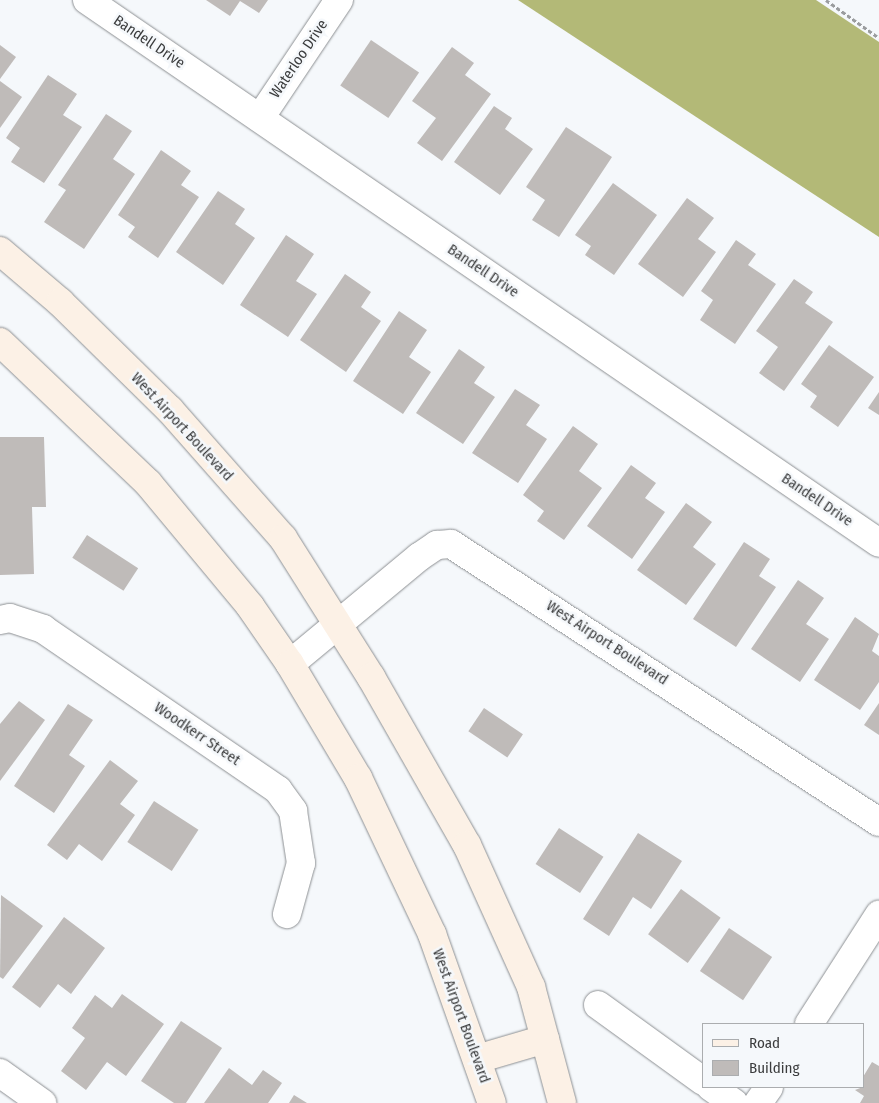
<!DOCTYPE html>
<html>
<head>
<meta charset="utf-8">
<style>
	body { margin:0 }
	#map { position:relative; width:879px; height:1103px; overflow:hidden; background:#f5f8fb; font-family:"Fira Sans Condensed",sans-serif }
	div>[style] { position:absolute }
	[style*='--x'] { left:calc(var(--x)*1px); top:calc(var(--y)*1px); width:calc(var(--w)*1px); rotate:calc(var(--a)*1deg) }
	.forest>* { inset:0; background:#b3b977 }
	.building>* { inset:0; background:#bfbbb9; transform-origin:0 0 }
	.path>* { height:3px; margin-top:-1.5px; transform-origin:0; background:repeating-linear-gradient(90deg,#9a9c9e 0 4px,transparent 0 6.5px) }
	.roads { filter:drop-shadow(0 0 1px #8d9093) drop-shadow(0 0 1px #8d9093) }
	.street>* { height:28px; margin:-14px; padding:0 14px; transform-origin:14px; border-radius:14px; background:#fff }
	.secondary>* { height:28px; margin:-14px; padding:0 14px; transform-origin:14px; border-radius:14px; background:#fcf1e6 }
	span { translate:-50% -50%; white-space:nowrap; text-align:center; line-height:1.15; -webkit-text-stroke:5px #f5f8fb; paint-order:stroke }
	.street-label { font-size:15px; color:#3b3c3d }
	.legend { position:absolute; left:702px; top:1023px; width:162px; height:65px; box-sizing:border-box; background:#f5f8fb; border:1px solid #abadaf; margin:0; padding:6px 9px; list-style:none; font-size:15px; color:#3b3c3d }
	.legend li { display:flex; align-items:center; gap:10px; height:25px }
	.legend b { width:25px; border:1px solid #abadaf }
</style>
</head>
<body>
<div id="map">
	<div class="forest">
		<div style="clip-path:polygon(518px 0,816px 0,879px 42px,879px 237px)"></div>
	</div>
	<div class="building">
		<div style="clip-path:polygon(206px 0,268px 0,259px 13px,240px 1px,230px 16px)"></div>
		<div style="left:371px;top:40px;width:58px;height:55px;rotate:34deg"></div>
		<div style="clip-path:polygon(0 45px,16px 57px,0 79px)"></div>
		<div style="clip-path:polygon(452px 47px,474px 63px,465px 75px,491px 94px,442px 161px,417px 143px,436px 118px,412px 101px)"></div>
		<div style="clip-path:polygon(48px 75px,77px 94px,63px 115px,82px 127px,44px 183px,11px 162px,20px 148px,6px 138px)"></div>
		<div style="clip-path:polygon(0 81px,22px 97px,0 128px)"></div>
		<div style="clip-path:polygon(494px 106px,512px 118px,505px 129px,533px 149px,500px 195px,454px 162px)"></div>
		<div style="clip-path:polygon(106px 114px,132px 131px,113px 159px,135px 174px,84px 249px,44px 222px,66px 190px,58px 185px)"></div>
		<div style="clip-path:polygon(566px 127px,612px 157px,559px 237px,532px 220px,545px 200px,526px 187px)"></div>
		<div style="clip-path:polygon(161px 150px,191px 171px,181px 185px,199px 197px,158px 258px,128px 237px,135px 227px,118px 215px)"></div>
		<div style="clip-path:polygon(613px 183px,657px 215px,614px 275px,585px 255px,591px 246px,575px 235px)"></div>
		<div style="clip-path:polygon(218px 191px,245px 209px,235px 224px,255px 238px,223px 285px,176px 252px)"></div>
		<div style="clip-path:polygon(687px 198px,714px 218px,698px 239px,716px 252px,683px 297px,638px 264px)"></div>
		<div style="clip-path:polygon(286px 235px,314px 254px,296px 281px,317px 294px,288px 337px,240px 305px)"></div>
		<div style="clip-path:polygon(736px 240px,756px 254px,748px 265px,776px 284px,735px 344px,700px 320px,713px 300px,701px 291px)"></div>
		<div style="clip-path:polygon(345px 274px,371px 292px,361px 307px,381px 321px,346px 372px,300px 340px)"></div>
		<div style="clip-path:polygon(794px 279px,813px 292px,805px 303px,833px 322px,784px 391px,759px 373px,778px 347px,756px 331px)"></div>
		<div style="clip-path:polygon(399px 311px,427px 330px,409px 357px,431px 372px,403px 414px,353px 381px)"></div>
		<div style="clip-path:polygon(829px 345px,874px 377px,838px 427px,810px 407px,817px 396px,801px 384px)"></div>
		<div style="clip-path:polygon(459px 349px,485px 367px,474px 383px,495px 397px,463px 444px,416px 413px)"></div>
		<div style="clip-path:polygon(515px 389px,540px 405px,526px 425px,547px 439px,518px 483px,472px 453px)"></div>
		<div style="clip-path:polygon(879px 392px,879px 415px,868px 408px)"></div>
		<div style="clip-path:polygon(573px 426px,598px 444px,579px 471px,602px 488px,564px 540px,537px 521px,544px 511px,523px 495px)"></div>
		<div style="clip-path:polygon(0 437px,44px 437px,46px 507px,32px 507px,34px 574px,0 575px)"></div>
		<div style="clip-path:polygon(631px 465px,656px 483px,645px 498px,665px 512px,632px 559px,587px 526px)"></div>
		<div style="clip-path:polygon(686px 503px,712px 522px,693px 547px,716px 564px,686px 605px,637px 570px)"></div>
		<div style="left:87px;top:535px;width:61px;height:27px;rotate:33deg"></div>
		<div style="clip-path:polygon(744px 542px,770px 559px,759px 576px,776px 587px,736px 647px,693px 619px)"></div>
		<div style="clip-path:polygon(798px 580px,824px 598px,806px 624px,829px 639px,800px 682px,751px 649px)"></div>
		<div style="clip-path:polygon(855px 617px,879px 634px,872px 651px,879px 656px,879px 682px,860px 710px,814px 680px)"></div>
		<div style="clip-path:polygon(19px 701px,45px 720px,0 781px,0 724px)"></div>
		<div style="clip-path:polygon(879px 703px,879px 735px,864px 725px)"></div>
		<div style="clip-path:polygon(68px 704px,93px 720px,69px 755px,85px 766px,54px 813px,14px 786px)"></div>
		<div style="left:484px;top:708px;width:47px;height:28px;rotate:34deg"></div>
		<div style="clip-path:polygon(110px 760px,138px 781px,120px 804px,135px 815px,102px 861px,79px 844px,67px 860px,47px 845px)"></div>
		<div style="left:154px;top:801px;width:53px;height:49px;rotate:33deg"></div>
		<div style="left:559px;top:828px;width:53px;height:43px;rotate:33deg"></div>
		<div style="clip-path:polygon(638px 833px,682px 861px,651px 909px,633px 897px,609px 936px,583px 919px)"></div>
		<div style="left:681px;top:889px;width:49px;height:56px;rotate:36deg"></div>
		<div style="clip-path:polygon(1px 895px,43px 926px,3px 979px,0 977px)"></div>
		<div style="clip-path:polygon(64px 917px,105px 948px,71px 994px,58px 984px,40px 1008px,12px 987px)"></div>
		<div style="left:729px;top:928px;width:52px;height:52px;rotate:34deg"></div>
		<div style="clip-path:polygon(122px 994px,164px 1024px,126px 1076px,107px 1062px,86px 1090px,61px 1071px,85px 1038px,72px 1028px,95px 995px,112px 1008px)"></div>
		<div style="clip-path:polygon(181px 1021px,222px 1048px,186px 1103px,174px 1103px,141px 1081px)"></div>
		<div style="clip-path:polygon(872px 1062px,879px 1066px,879px 1103px,860px 1103px,864px 1096px,855px 1090px,863px 1087px,863px 1077px)"></div>
		<div style="clip-path:polygon(229px 1068px,252px 1085px,263px 1070px,282px 1083px,268px 1103px,204px 1103px)"></div>
		<div style="clip-path:polygon(294px 1095px,307px 1103px,289px 1103px)"></div>
	</div>
	<div class="path">
		<div style="--x:826;--y:0;--w:65;--a:35.6"></div>
	</div>
	<div class="roads">
		<div class="street">
			<div style="--x:87;--y:0;--w:960;--a:34.43"></div>
			<div style="--x:260;--y:118;--w:142;--a:-56.2"></div>
			<div style="--x:0;--y:620;--w:10;--a:-11"></div>
			<div style="--x:10;--y:618;--w:35;--a:18"></div>
			<div style="--x:43;--y:629;--w:285;--a:34.4"></div>
			<div style="--x:278;--y:790;--w:26;--a:54"></div>
			<div style="--x:293;--y:811;--w:53;--a:81.3"></div>
			<div style="--x:301;--y:863;--w:53;--a:105.4"></div>
			<div style="--x:290;--y:664;--w:168;--a:-39.7"></div>
			<div style="--x:419;--y:557;--w:22;--a:-34"></div>
			<div style="--x:437;--y:545;--w:14;--a:-4"></div>
			<div style="--x:451;--y:544;--w:510;--a:33.01"></div>
			<div style="--x:598;--y:1005;--w:130;--a:35.9"></div>
			<div style="--x:809;--y:1024;--w:130;--a:-57.3"></div>
			<div style="--x:0;--y:1073;--w:52;--a:35.5"></div>
			<div style="--x:711;--y:1087;--w:28;--a:35"></div>
			<div style="--x:758;--y:1103;--w:19;--a:-55"></div>
		</div>
		<div class="secondary">
			<div style="--x:0;--y:251;--w:79;--a:40.4"></div>
			<div style="--x:60;--y:302;--w:154;--a:44.5"></div>
			<div style="--x:170;--y:410;--w:171;--a:48.6"></div>
			<div style="--x:283;--y:538;--w:165;--a:57.7"></div>
			<div style="--x:371;--y:677;--w:193;--a:60.3"></div>
			<div style="--x:467;--y:845;--w:156;--a:65.7"></div>
			<div style="--x:531;--y:987;--w:120;--a:75"></div>
			<div style="--x:0;--y:342;--w:204;--a:43.6"></div>
			<div style="--x:148;--y:483;--w:160;--a:50.3"></div>
			<div style="--x:250;--y:606;--w:70;--a:55.4"></div>
			<div style="--x:290;--y:664;--w:133;--a:59.2"></div>
			<div style="--x:358;--y:778;--w:173;--a:64.6"></div>
			<div style="--x:432;--y:934;--w:179;--a:70.5"></div>
			<div style="--x:477;--y:1059;--w:71;--a:-16.4"></div>
		</div>
	</div>
	<div class="street-label">
		<span style="left:149px;top:42px;rotate:34deg">Bandell Drive</span>
		<span style="left:299px;top:59px;rotate:-56deg">Waterloo Drive</span>
		<span style="left:483px;top:271px;rotate:34deg">Bandell Drive</span>
		<span style="left:182px;top:427px;rotate:47deg">West Airport Boulevard</span>
		<span style="left:817px;top:500px;rotate:34deg">Bandell Drive</span>
		<span style="left:607px;top:643px;rotate:33deg">West Airport Boulevard</span>
		<span style="left:197px;top:734px;rotate:34deg">Woodkerr Street</span>
		<span style="left:461px;top:1016px;rotate:70deg">West Airport Boulevard</span>
	</div>
	<ul class="legend">
	<li><b style="height:6px;background:#fcf1e6"></b>Road</li>
	<li><b style="height:14px;background:#bfbbb9"></b>Building</li>
	</ul>
</div>
</body>
</html>
